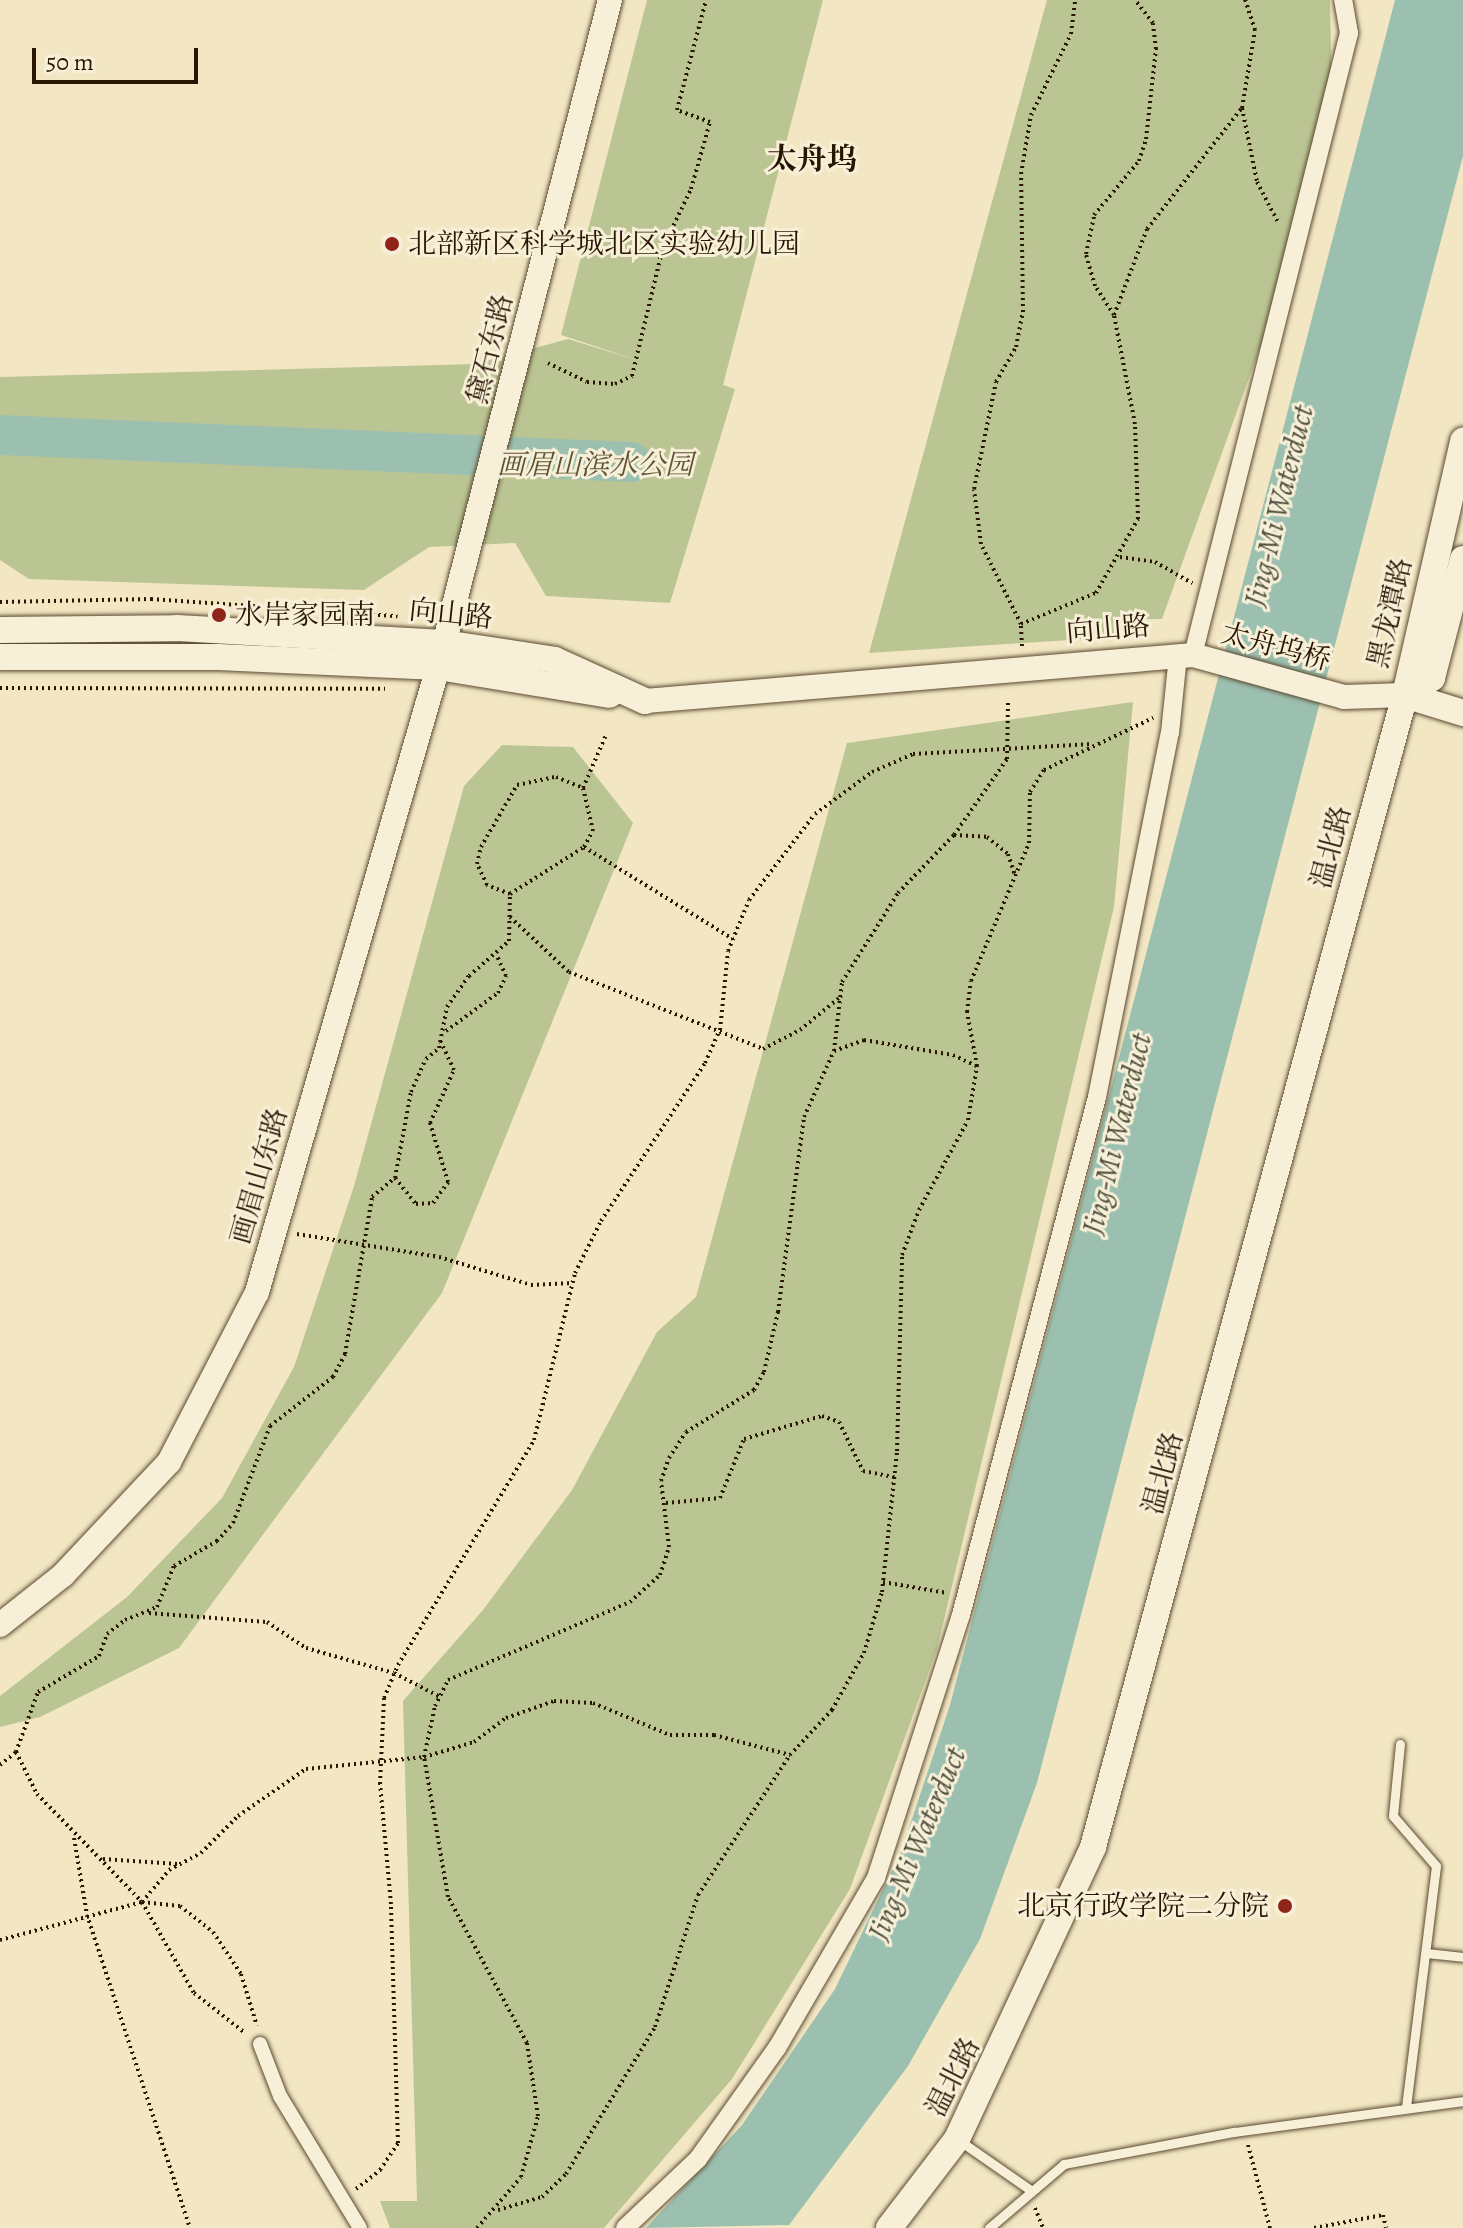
<!DOCTYPE html>
<html>
<head>
<meta charset="utf-8">
<style>
	body { margin:0 }
	#map { position:relative; width:1463px; height:2228px; overflow:hidden; background:#f2e7c2; font-family:Alegreya,"Noto Serif SC",serif }
	div>[style] { position:absolute }
	[style*='--x'] { left:calc(var(--x)*1px); top:calc(var(--y)*1px); width:calc(var(--w)*1px); rotate:calc(var(--a)*1deg) }
	.green>* { inset:0; background:#bbc593 }
	.water>* { inset:0; background:#9cc0b0 }
	.river>* { height:40px; margin:-20px; padding:0 20px; transform-origin:20px; border-radius:20px; background:#9cc0b0 }
	.path>* { height:4px; margin-top:-2px; transform-origin:0; background:repeating-linear-gradient(90deg,#291602 0 2px,transparent 0 6px) }
	.roads { filter:drop-shadow(0 0 2px #5b4a32) drop-shadow(0 0 2px #5b4a32) }
	.service>* { height:9px; margin:-4.5px; padding:0 4.5px; transform-origin:4.5px; border-radius:4.5px; background:#f7efd7 }
	.pedestrian>* { height:14px; margin:-7px; padding:0 7px; transform-origin:7px; border-radius:7px; background:#f7efd7 }
	.minor>* { height:18px; margin:-9px; padding:0 9px; transform-origin:9px; border-radius:9px; background:#f7efd7 }
	.tertiary>* { height:24px; margin:-12px; padding:0 12px; transform-origin:12px; border-radius:12px; background:#f7efd7 }
	.secondary>* { height:26px; margin:-13px; padding:0 13px; transform-origin:13px; border-radius:13px; background:#f7efd7 }
	.dots>* { width:22px; height:22px; translate:-50% -50%; box-sizing:border-box; border:4px solid #f7efd7; border-radius:50% }
	span { translate:-50% -50%; white-space:nowrap; text-align:center; line-height:1.15; -webkit-text-stroke:6px #f7efd7; paint-order:stroke }
	.poi-label { font-size:28px; color:#291602 }
	.left { translate:0 -50%; text-align:left }
	.right { translate:-100% -50%; text-align:right }
	.street-label { font-size:28px; color:#291602 }
	.park-label { font-size:28px; color:#5c5335; font-style:italic }
	.neighbourhood-label { font-size:30px; color:#291602; font-weight:700 }
	.water-label { font-size:30px; color:#51523f; font-style:italic }
	.scale { position:absolute; left:32px; top:48px; width:166px; height:36px; box-sizing:border-box; border:4px solid #291602; border-top:0; padding-left:10px; font-size:24px; line-height:28px; white-space:nowrap; color:#291602; -webkit-text-stroke:6px #f7efd7; paint-order:stroke }
</style>
</head>
<body>
<div id="map">
	<div class="green">
		<div style="clip-path:polygon(647px 0,823px 0,723px 385px,735px 389px,670px 603px,546px 596px,515px 543px,429px 547px,364px 590px,29px 579px,0 560px,0 377px,475px 364px,568px 339px,637px 360px,561px 335px)"></div>
		<div style="clip-path:polygon(1047px 0,1330px 0,1332px 104px,1309px 212px,1162px 619px,1142px 619px,1132px 636px,869px 653px)"></div>
		<div style="clip-path:polygon(1133px 702px,1114px 907px,937px 1649px,850px 1889px,732px 2079px,604px 2228px,390px 2228px,380px 2201px,417px 2201px,403px 1701px,483px 1610px,572px 1490px,657px 1332px,696px 1297px,847px 743px)"></div>
		<div style="clip-path:polygon(502px 745px,573px 747px,633px 823px,442px 1293px,179px 1648px,40px 1717px,0 1727px,0 1696px,127px 1597px,222px 1498px,294px 1367px,354px 1186px,464px 786px)"></div>
	</div>
	<div class="water">
		<div style="clip-path:polygon(1395px 0,1463px 0,1463px 156px,1037px 1783px,980px 1939px,908px 2066px,789px 2225px,646px 2228px,742px 2125px,835px 1989px,901px 1852px,950px 1705px)"></div>
	</div>
	<div class="river">
		<div style="--x:0;--y:435;--w:632;--a:2.45"></div>
	</div>
	<div class="path">
		<div style="--x:1242;--y:108;--w:76;--a:78.5"></div>
		<div style="--x:1257;--y:182;--w:47;--a:62.4"></div>
		<div style="--x:1114;--y:315;--w:35;--a:-123"></div>
		<div style="--x:1095;--y:286;--w:33;--a:-106"></div>
		<div style="--x:1086;--y:254;--w:40;--a:-78"></div>
		<div style="--x:1094;--y:215;--w:70;--a:-50.2"></div>
		<div style="--x:1139;--y:161;--w:23;--a:-72"></div>
		<div style="--x:1146;--y:139;--w:91;--a:-83.7"></div>
		<div style="--x:1156;--y:49;--w:26;--a:-97"></div>
		<div style="--x:1153;--y:23;--w:29;--a:-128"></div>
		<div style="--x:548;--y:363;--w:43;--a:26"></div>
		<div style="--x:587;--y:382;--w:28;--a:4"></div>
		<div style="--x:615;--y:384;--w:19;--a:-25"></div>
		<div style="--x:632;--y:376;--w:133;--a:-76.5"></div>
		<div style="--x:663;--y:247;--w:64;--a:-64.2"></div>
		<div style="--x:691;--y:189;--w:70;--a:-74.2"></div>
		<div style="--x:710;--y:122;--w:35;--a:-160"></div>
		<div style="--x:677;--y:110;--w:114;--a:-75.2"></div>
		<div style="--x:1120;--y:557;--w:35;--a:8"></div>
		<div style="--x:1155;--y:562;--w:43;--a:29.6"></div>
		<div style="--x:0;--y:602;--w:151;--a:-1.1"></div>
		<div style="--x:151;--y:599;--w:247;--a:4"></div>
		<div style="--x:1021;--y:624;--w:81;--a:-22.5"></div>
		<div style="--x:1096;--y:593;--w:85;--a:-60.4"></div>
		<div style="--x:1138;--y:519;--w:95;--a:-91.8"></div>
		<div style="--x:1135;--y:424;--w:111;--a:-100.9"></div>
		<div style="--x:1114;--y:315;--w:92;--a:-69"></div>
		<div style="--x:1147;--y:229;--w:154;--a:-51.9"></div>
		<div style="--x:1242;--y:108;--w:79;--a:-80.5"></div>
		<div style="--x:1255;--y:30;--w:32;--a:-108"></div>
		<div style="--x:1022;--y:646;--w:22;--a:-93"></div>
		<div style="--x:1021;--y:624;--w:89;--a:-116.6"></div>
		<div style="--x:981;--y:544;--w:55;--a:-97.3"></div>
		<div style="--x:974;--y:489;--w:109;--a:-78.4"></div>
		<div style="--x:996;--y:382;--w:40;--a:-60.3"></div>
		<div style="--x:1016;--y:347;--w:36;--a:-79"></div>
		<div style="--x:1023;--y:312;--w:138;--a:-90.8"></div>
		<div style="--x:1021;--y:174;--w:60;--a:-80.4"></div>
		<div style="--x:1031;--y:115;--w:90;--a:-63.7"></div>
		<div style="--x:1071;--y:34;--w:34;--a:-83"></div>
		<div style="--x:0;--y:688;--w:385;--a:0.1"></div>
		<div style="--x:954;--y:835;--w:33;--a:3"></div>
		<div style="--x:987;--y:837;--w:27;--a:39"></div>
		<div style="--x:1008;--y:854;--w:23;--a:72"></div>
		<div style="--x:584;--y:847;--w:175;--a:31.7"></div>
		<div style="--x:510;--y:894;--w:25;--a:-159"></div>
		<div style="--x:487;--y:885;--w:23;--a:-115"></div>
		<div style="--x:477;--y:864;--w:17;--a:-77"></div>
		<div style="--x:481;--y:847;--w:72;--a:-59.9"></div>
		<div style="--x:517;--y:785;--w:40;--a:-12"></div>
		<div style="--x:556;--y:777;--w:29;--a:22"></div>
		<div style="--x:510;--y:917;--w:81;--a:43"></div>
		<div style="--x:569;--y:972;--w:209;--a:21.6"></div>
		<div style="--x:763;--y:1049;--w:42;--a:-27.2"></div>
		<div style="--x:800;--y:1030;--w:50;--a:-39.4"></div>
		<div style="--x:446;--y:1031;--w:64;--a:-36.2"></div>
		<div style="--x:498;--y:993;--w:19;--a:-65"></div>
		<div style="--x:506;--y:976;--w:22;--a:-114"></div>
		<div style="--x:834;--y:1051;--w:32;--a:-20"></div>
		<div style="--x:864;--y:1040;--w:90;--a:9.6"></div>
		<div style="--x:953;--y:1055;--w:26;--a:25"></div>
		<div style="--x:395;--y:1178;--w:33;--a:51"></div>
		<div style="--x:416;--y:1204;--w:17;--a:-3"></div>
		<div style="--x:433;--y:1203;--w:26;--a:-54"></div>
		<div style="--x:448;--y:1182;--w:62;--a:-107"></div>
		<div style="--x:430;--y:1123;--w:58;--a:-65.6"></div>
		<div style="--x:454;--y:1070;--w:31;--a:-115"></div>
		<div style="--x:297;--y:1234;--w:144;--a:9.2"></div>
		<div style="--x:439;--y:1257;--w:96;--a:16.9"></div>
		<div style="--x:531;--y:1285;--w:41;--a:-2.8"></div>
		<div style="--x:666;--y:1503;--w:54;--a:-5.3"></div>
		<div style="--x:720;--y:1498;--w:64;--a:-67.9"></div>
		<div style="--x:744;--y:1439;--w:81;--a:-16.4"></div>
		<div style="--x:822;--y:1416;--w:18;--a:19"></div>
		<div style="--x:839;--y:1422;--w:55;--a:63.9"></div>
		<div style="--x:863;--y:1471;--w:32;--a:11"></div>
		<div style="--x:883;--y:1582;--w:65;--a:9.8"></div>
		<div style="--x:149;--y:1613;--w:118;--a:4.4"></div>
		<div style="--x:267;--y:1622;--w:47;--a:33.7"></div>
		<div style="--x:306;--y:1648;--w:91;--a:15.9"></div>
		<div style="--x:394;--y:1673;--w:52;--a:27.6"></div>
		<div style="--x:16;--y:1752;--w:47;--a:63.4"></div>
		<div style="--x:37;--y:1794;--w:151;--a:45.8"></div>
		<div style="--x:142;--y:1902;--w:105;--a:60.3"></div>
		<div style="--x:194;--y:1993;--w:65;--a:38.1"></div>
		<div style="--x:0;--y:1765;--w:21;--a:-39"></div>
		<div style="--x:16;--y:1752;--w:64;--a:-69.9"></div>
		<div style="--x:38;--y:1692;--w:71;--a:-30.5"></div>
		<div style="--x:99;--y:1656;--w:23;--a:-70"></div>
		<div style="--x:107;--y:1634;--w:23;--a:-38"></div>
		<div style="--x:125;--y:1620;--w:35;--a:-22"></div>
		<div style="--x:157;--y:1607;--w:44;--a:-67.5"></div>
		<div style="--x:174;--y:1566;--w:50;--a:-30.2"></div>
		<div style="--x:217;--y:1541;--w:24;--a:-48"></div>
		<div style="--x:233;--y:1523;--w:104;--a:-69.1"></div>
		<div style="--x:270;--y:1426;--w:80;--a:-37.9"></div>
		<div style="--x:333;--y:1377;--w:26;--a:-62"></div>
		<div style="--x:345;--y:1354;--w:159;--a:-80.2"></div>
		<div style="--x:372;--y:1197;--w:30;--a:-40"></div>
		<div style="--x:395;--y:1178;--w:87;--a:-79.5"></div>
		<div style="--x:411;--y:1092;--w:36;--a:-66"></div>
		<div style="--x:426;--y:1059;--w:17;--a:-40"></div>
		<div style="--x:439;--y:1048;--w:42;--a:-79"></div>
		<div style="--x:447;--y:1007;--w:38;--a:-55"></div>
		<div style="--x:469;--y:976;--w:53;--a:-41.2"></div>
		<div style="--x:509;--y:941;--w:47;--a:-88.8"></div>
		<div style="--x:510;--y:894;--w:88;--a:-32.4"></div>
		<div style="--x:584;--y:847;--w:18;--a:-61"></div>
		<div style="--x:593;--y:831;--w:44;--a:-103.1"></div>
		<div style="--x:583;--y:788;--w:58;--a:-66.5"></div>
		<div style="--x:74;--y:1838;--w:78;--a:80.4"></div>
		<div style="--x:87;--y:1915;--w:330;--a:71.8"></div>
		<div style="--x:103;--y:1859;--w:75;--a:3.8"></div>
		<div style="--x:142;--y:1902;--w:42;--a:-49.8"></div>
		<div style="--x:169;--y:1870;--w:36;--a:-28"></div>
		<div style="--x:201;--y:1853;--w:52;--a:-45"></div>
		<div style="--x:238;--y:1816;--w:83;--a:-34.7"></div>
		<div style="--x:306;--y:1769;--w:119;--a:-5.8"></div>
		<div style="--x:424;--y:1757;--w:52;--a:-16.7"></div>
		<div style="--x:474;--y:1742;--w:40;--a:-37"></div>
		<div style="--x:506;--y:1718;--w:51;--a:-19.5"></div>
		<div style="--x:554;--y:1701;--w:39;--a:3"></div>
		<div style="--x:593;--y:1703;--w:83;--a:22.6"></div>
		<div style="--x:670;--y:1735;--w:44;--a:0"></div>
		<div style="--x:714;--y:1735;--w:79;--a:14.7"></div>
		<div style="--x:0;--y:1940;--w:147;--a:-15"></div>
		<div style="--x:142;--y:1902;--w:38;--a:6"></div>
		<div style="--x:180;--y:1906;--w:42;--a:38.2"></div>
		<div style="--x:213;--y:1932;--w:50;--a:56.3"></div>
		<div style="--x:241;--y:1974;--w:54;--a:72.9"></div>
		<div style="--x:1248;--y:2145;--w:86;--a:75.2"></div>
		<div style="--x:356;--y:2189;--w:31;--a:-38"></div>
		<div style="--x:380;--y:2170;--w:32;--a:-56"></div>
		<div style="--x:398;--y:2143;--w:239;--a:-91.7"></div>
		<div style="--x:391;--y:1904;--w:121;--a:-95.2"></div>
		<div style="--x:380;--y:1784;--w:86;--a:-87.3"></div>
		<div style="--x:384;--y:1698;--w:36;--a:-67"></div>
		<div style="--x:398;--y:1665;--w:263;--a:-58.8"></div>
		<div style="--x:534;--y:1440;--w:172;--a:-76.2"></div>
		<div style="--x:575;--y:1273;--w:58;--a:-63.4"></div>
		<div style="--x:601;--y:1221;--w:189;--a:-56.6"></div>
		<div style="--x:705;--y:1063;--w:36;--a:-66"></div>
		<div style="--x:720;--y:1030;--w:79;--a:-84.2"></div>
		<div style="--x:728;--y:951;--w:55;--a:-67.6"></div>
		<div style="--x:749;--y:900;--w:108;--a:-52.5"></div>
		<div style="--x:815;--y:814;--w:71;--a:-36.4"></div>
		<div style="--x:872;--y:772;--w:45;--a:-23.7"></div>
		<div style="--x:913;--y:754;--w:179;--a:-3.2"></div>
		<div style="--x:1035;--y:2208;--w:22;--a:68"></div>
		<div style="--x:498;--y:2210;--w:46;--a:-16.5"></div>
		<div style="--x:542;--y:2197;--w:33;--a:-44"></div>
		<div style="--x:566;--y:2174;--w:172;--a:-58.8"></div>
		<div style="--x:655;--y:2027;--w:139;--a:-72"></div>
		<div style="--x:698;--y:1895;--w:168;--a:-56.7"></div>
		<div style="--x:790;--y:1755;--w:62;--a:-47"></div>
		<div style="--x:832;--y:1710;--w:65;--a:-60.7"></div>
		<div style="--x:864;--y:1653;--w:64;--a:-73.6"></div>
		<div style="--x:882;--y:1592;--w:142;--a:-83.9"></div>
		<div style="--x:897;--y:1451;--w:196;--a:-88.5"></div>
		<div style="--x:902;--y:1255;--w:48;--a:-69.3"></div>
		<div style="--x:919;--y:1210;--w:102;--a:-61.4"></div>
		<div style="--x:968;--y:1120;--w:55;--a:-80.5"></div>
		<div style="--x:977;--y:1066;--w:55;--a:-100.5"></div>
		<div style="--x:967;--y:1012;--w:31;--a:-83"></div>
		<div style="--x:971;--y:981;--w:150;--a:-67.2"></div>
		<div style="--x:1029;--y:843;--w:51;--a:-88.9"></div>
		<div style="--x:1030;--y:792;--w:26;--a:-58"></div>
		<div style="--x:1044;--y:770;--w:121;--a:-25.5"></div>
		<div style="--x:477;--y:2228;--w:67;--a:-49.2"></div>
		<div style="--x:521;--y:2177;--w:63;--a:-74.4"></div>
		<div style="--x:538;--y:2116;--w:74;--a:-98.6"></div>
		<div style="--x:527;--y:2043;--w:166;--a:-118.4"></div>
		<div style="--x:448;--y:1897;--w:142;--a:-99.7"></div>
		<div style="--x:424;--y:1757;--w:52;--a:-77.8"></div>
		<div style="--x:435;--y:1706;--w:29;--a:-63"></div>
		<div style="--x:448;--y:1680;--w:198;--a:-23.2"></div>
		<div style="--x:630;--y:1602;--w:40;--a:-42"></div>
		<div style="--x:660;--y:1575;--w:29;--a:-72"></div>
		<div style="--x:669;--y:1547;--w:66;--a:-96.9"></div>
		<div style="--x:661;--y:1481;--w:24;--a:-71"></div>
		<div style="--x:669;--y:1458;--w:31;--a:-57"></div>
		<div style="--x:686;--y:1432;--w:80;--a:-31.7"></div>
		<div style="--x:754;--y:1390;--w:21;--a:-61"></div>
		<div style="--x:764;--y:1372;--w:62;--a:-76.9"></div>
		<div style="--x:778;--y:1312;--w:197;--a:-82.4"></div>
		<div style="--x:804;--y:1117;--w:72;--a:-65.6"></div>
		<div style="--x:834;--y:1051;--w:69;--a:-83.4"></div>
		<div style="--x:842;--y:982;--w:105;--a:-57.8"></div>
		<div style="--x:898;--y:893;--w:81;--a:-46"></div>
		<div style="--x:954;--y:835;--w:93;--a:-55.1"></div>
		<div style="--x:1007;--y:759;--w:56;--a:-89"></div>
		<div style="--x:1314;--y:2228;--w:70;--a:-10.7"></div>
		<div style="--x:1383;--y:2215;--w:13;--a:77"></div>
	</div>
	<div class="roads">
		<div class="service">
			<div style="--x:1400;--y:1744;--w:72;--a:95.6"></div>
			<div style="--x:1393;--y:1816;--w:66;--a:49.3"></div>
			<div style="--x:1436;--y:1866;--w:243;--a:97.1"></div>
			<div style="--x:1426;--y:1953;--w:37;--a:6"></div>
			<div style="--x:960;--y:2141;--w:84;--a:34.8"></div>
			<div style="--x:989;--y:2228;--w:99;--a:-40.5"></div>
			<div style="--x:1064;--y:2164;--w:173;--a:-10.7"></div>
			<div style="--x:1234;--y:2132;--w:231;--a:-7.7"></div>
		</div>
		<div class="pedestrian">
			<div style="--x:260;--y:2044;--w:56;--a:69"></div>
			<div style="--x:280;--y:2096;--w:154;--a:58.8"></div>
		</div>
		<div class="minor">
			<div style="--x:1193;--y:655;--w:641;--a:-75.92"></div>
			<div style="--x:1349;--y:33;--w:34;--a:-100"></div>
			<div style="--x:625;--y:2228;--w:100;--a:-43.4"></div>
			<div style="--x:698;--y:2159;--w:136;--a:-54.6"></div>
			<div style="--x:777;--y:2048;--w:197;--a:-59.8"></div>
			<div style="--x:876;--y:1878;--w:276;--a:-72.1"></div>
			<div style="--x:961;--y:1615;--w:536;--a:-75.29"></div>
			<div style="--x:1097;--y:1097;--w:371;--a:-78.7"></div>
			<div style="--x:1170;--y:733;--w:77;--a:-84.1"></div>
		</div>
		<div class="tertiary">
			<div style="--x:645;--y:701;--w:550;--a:-4.8"></div>
			<div style="--x:1193;--y:655;--w:157;--a:15.5"></div>
			<div style="--x:1344;--y:697;--w:61;--a:-1.9"></div>
			<div style="--x:0;--y:1625;--w:80;--a:-38.4"></div>
			<div style="--x:63;--y:1575;--w:155;--a:-46.8"></div>
			<div style="--x:169;--y:1462;--w:191;--a:-62.6"></div>
			<div style="--x:257;--y:1292;--w:651;--a:-73.85"></div>
			<div style="--x:438;--y:667;--w:689;--a:-75.54"></div>
		</div>
		<div class="secondary">
			<div style="--x:0;--y:630;--w:177;--a:-0.6"></div>
			<div style="--x:177;--y:628;--w:267;--a:3.2"></div>
			<div style="--x:444;--y:643;--w:112;--a:8.7"></div>
			<div style="--x:555;--y:660;--w:99;--a:24.5"></div>
			<div style="--x:0;--y:657;--w:218;--a:0"></div>
			<div style="--x:218;--y:657;--w:220;--a:2.6"></div>
			<div style="--x:438;--y:667;--w:174;--a:9.2"></div>
			<div style="--x:1405;--y:695;--w:32;--a:-32"></div>
			<div style="--x:1432;--y:678;--w:123;--a:-75.4"></div>
			<div style="--x:1405;--y:695;--w:61;--a:17.2"></div>
			<div style="--x:889;--y:2228;--w:112;--a:-52.6"></div>
			<div style="--x:957;--y:2139;--w:322;--a:-65"></div>
			<div style="--x:1093;--y:1847;--w:1194;--a:-74.85"></div>
			<div style="--x:1405;--y:695;--w:261;--a:-77.1"></div>
		</div>
	</div>
	<div class="dots">
		<div style="left:392px;top:244px;background:#8f2418"></div>
		<div style="left:219px;top:615px;background:#8f2418"></div>
		<div style="left:1285px;top:1906px;background:#8f2418"></div>
	</div>
	<div class="poi-label">
		<span class="left" style="left:408px;top:244px">北部新区科学城北区实验幼儿园</span>
		<span class="left" style="left:235px;top:615px">水岸家园南</span>
		<span class="right" style="left:1269px;top:1906px">北京行政学院二分院</span>
	</div>
	<div class="street-label">
		<span style="left:490px;top:349px;rotate:-76deg">黛石东路</span>
		<span style="left:1390px;top:613px;rotate:-77deg">黑龙潭路</span>
		<span style="left:451px;top:614px;rotate:6deg">向山路</span>
		<span style="left:1108px;top:629px;rotate:-5deg">向山路</span>
		<span style="left:1276px;top:647px;rotate:15deg">太舟坞桥</span>
		<span style="left:1331px;top:847px;rotate:-75deg">温北路</span>
		<span style="left:259px;top:1176px;rotate:-74deg">画眉山东路</span>
		<span style="left:1163px;top:1473px;rotate:-75deg">温北路</span>
		<span style="left:953px;top:2077px;rotate:-63deg">温北路</span>
	</div>
	<div class="park-label">
		<span style="left:595px;top:465px">画眉山滨水公园</span>
	</div>
	<div class="neighbourhood-label">
		<span style="left:812px;top:159px">太舟坞</span>
	</div>
	<div class="water-label">
		<span style="left:1279px;top:506px;rotate:-76deg">Jing-Mi Waterduct</span>
		<span style="left:1117px;top:1134px;rotate:-76deg">Jing-Mi Waterduct</span>
		<span style="left:917px;top:1844px;rotate:-67deg">Jing-Mi Waterduct</span>
	</div>
	<div class="scale">50 m</div>
</div>
</body>
</html>
